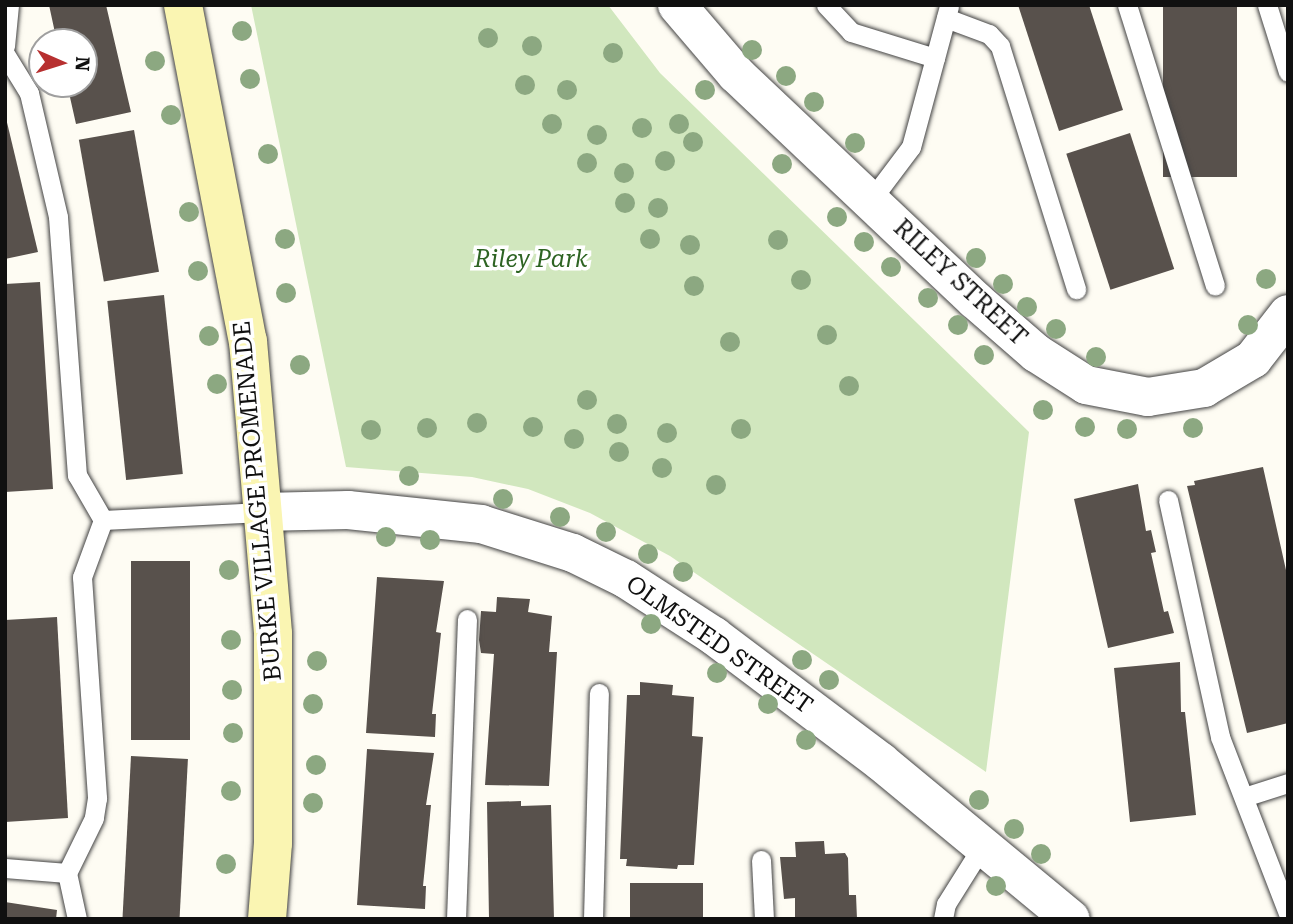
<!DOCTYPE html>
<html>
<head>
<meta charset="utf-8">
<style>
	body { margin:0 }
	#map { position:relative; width:1293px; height:924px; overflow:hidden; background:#fefcf3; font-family:"Roboto Serif",serif }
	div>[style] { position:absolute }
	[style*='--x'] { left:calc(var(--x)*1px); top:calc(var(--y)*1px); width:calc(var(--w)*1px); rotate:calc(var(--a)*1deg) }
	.green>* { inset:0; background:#d1e7be }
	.building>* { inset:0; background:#58514c; transform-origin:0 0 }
	.roads { filter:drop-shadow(0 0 2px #434343) drop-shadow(0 0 2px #434343) }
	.lane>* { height:19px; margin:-9.5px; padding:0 9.5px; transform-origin:9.5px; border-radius:9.5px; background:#fff }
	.street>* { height:38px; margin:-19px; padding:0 19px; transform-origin:19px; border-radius:19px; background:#fff }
	.secondary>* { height:38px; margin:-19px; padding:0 19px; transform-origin:19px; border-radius:19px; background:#faf5b2 }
	.trees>* { width:20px; height:20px; margin:-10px; border-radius:50%; background:#8ca881 }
	span { translate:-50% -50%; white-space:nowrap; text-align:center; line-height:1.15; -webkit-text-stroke:7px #fff; paint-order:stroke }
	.park-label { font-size:24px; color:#2e6423; font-style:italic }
	.street-label { font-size:24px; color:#101010 }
	.frame { position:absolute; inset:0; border:7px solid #101010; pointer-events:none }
	.north { position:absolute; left:28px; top:28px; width:70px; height:70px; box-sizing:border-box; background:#fff; border:2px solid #9f9f9f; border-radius:50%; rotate:93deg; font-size:19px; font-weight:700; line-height:28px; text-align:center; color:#101010 }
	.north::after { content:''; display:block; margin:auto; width:24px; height:32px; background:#b73030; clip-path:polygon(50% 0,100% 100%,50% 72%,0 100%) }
</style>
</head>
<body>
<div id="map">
	<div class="green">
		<div style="clip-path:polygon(251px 5px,608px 5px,660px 73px,1029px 432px,986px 772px,670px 556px,590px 513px,528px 489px,472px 477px,346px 467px)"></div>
	</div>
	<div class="building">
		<div style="clip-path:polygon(49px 5px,106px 5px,131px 112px,76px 124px,67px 84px,84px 84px,84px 42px,57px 42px)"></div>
		<div style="clip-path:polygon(1018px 5px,1089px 5px,1123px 110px,1059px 131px)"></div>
		<div style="left:1163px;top:5px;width:74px;height:172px"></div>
		<div style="clip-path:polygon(5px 114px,38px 252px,5px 259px)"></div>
		<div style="left:134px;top:130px;width:144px;height:56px;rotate:80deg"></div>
		<div style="left:1130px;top:133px;width:143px;height:67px;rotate:72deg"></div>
		<div style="clip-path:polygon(40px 282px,53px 489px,5px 492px,5px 284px)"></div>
		<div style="left:164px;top:295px;width:180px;height:57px;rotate:84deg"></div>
		<div style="clip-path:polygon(1263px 467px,1288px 579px,1288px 723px,1247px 733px,1187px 486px,1195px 485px,1194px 481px)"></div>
		<div style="clip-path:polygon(1138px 484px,1146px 531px,1151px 530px,1156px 552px,1151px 553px,1164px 612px,1168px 611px,1174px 633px,1108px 648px,1074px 499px)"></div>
		<div style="left:131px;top:561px;width:59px;height:179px"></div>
		<div style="clip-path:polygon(377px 577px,444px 581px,436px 632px,441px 633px,432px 714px,436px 714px,435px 737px,366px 733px)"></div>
		<div style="clip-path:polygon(497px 597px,530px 599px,528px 612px,552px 616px,549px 652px,557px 652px,549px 786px,485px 785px,494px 654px,481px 653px,479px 640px,481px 611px,496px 612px)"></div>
		<div style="clip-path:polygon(57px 617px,68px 818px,5px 822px,5px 620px)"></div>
		<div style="clip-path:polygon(1180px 662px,1181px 712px,1185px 712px,1196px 815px,1130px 822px,1114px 668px)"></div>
		<div style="clip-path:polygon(640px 682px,673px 685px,672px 695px,694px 697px,692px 736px,703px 737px,694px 865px,678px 865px,677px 869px,626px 866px,627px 859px,620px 859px,627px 695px,640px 695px)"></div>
		<div style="clip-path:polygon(367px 749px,434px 753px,426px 805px,431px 805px,423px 886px,426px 886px,425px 909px,357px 905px)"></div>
		<div style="left:131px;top:756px;width:57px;height:163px;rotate:3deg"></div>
		<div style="clip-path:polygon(521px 801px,521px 806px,551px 805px,554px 919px,489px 919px,487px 802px)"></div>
		<div style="clip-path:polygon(824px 841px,825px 854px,845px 853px,848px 858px,849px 895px,856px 895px,857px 919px,795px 919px,795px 898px,784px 899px,780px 857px,796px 857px,795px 842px)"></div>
		<div style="left:703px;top:883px;width:36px;height:73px;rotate:90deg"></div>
		<div style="clip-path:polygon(5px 902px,57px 910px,56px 919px,5px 919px)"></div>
	</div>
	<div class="roads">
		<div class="lane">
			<div style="--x:826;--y:5;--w:37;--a:47"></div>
			<div style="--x:851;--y:32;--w:88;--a:17.2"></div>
			<div style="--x:1127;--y:5;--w:294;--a:72.6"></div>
			<div style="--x:1267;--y:5;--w:70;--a:72.6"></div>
			<div style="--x:946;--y:18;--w:46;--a:20.4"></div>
			<div style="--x:989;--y:34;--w:16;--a:47"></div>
			<div style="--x:1000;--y:46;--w:255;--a:72.6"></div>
			<div style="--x:5;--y:46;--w:41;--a:-84.4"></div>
			<div style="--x:5;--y:54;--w:46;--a:58.4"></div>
			<div style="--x:29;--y:93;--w:127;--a:76.8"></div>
			<div style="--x:58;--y:217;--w:259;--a:85.8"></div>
			<div style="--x:77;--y:475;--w:52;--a:60"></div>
			<div style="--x:103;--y:520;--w:61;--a:110.2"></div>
			<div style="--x:82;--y:577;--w:222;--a:86.1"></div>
			<div style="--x:97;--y:798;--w:20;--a:99"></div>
			<div style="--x:94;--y:818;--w:61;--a:116.1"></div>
			<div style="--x:67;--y:873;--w:47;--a:77.7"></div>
			<div style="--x:871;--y:200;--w:66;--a:-53"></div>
			<div style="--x:911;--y:147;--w:146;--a:-74.9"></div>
			<div style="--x:1168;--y:500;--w:243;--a:77.6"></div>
			<div style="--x:1220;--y:737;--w:189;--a:68.9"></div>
			<div style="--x:103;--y:520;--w:159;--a:-2.9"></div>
			<div style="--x:1244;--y:797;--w:46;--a:-17.7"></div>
			<div style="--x:761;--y:860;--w:59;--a:87.1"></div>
			<div style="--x:5;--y:868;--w:62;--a:4.6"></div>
			<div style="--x:456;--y:919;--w:300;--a:-87.9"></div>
			<div style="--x:593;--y:919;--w:226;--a:-88.5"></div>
			<div style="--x:943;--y:919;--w:15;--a:-79"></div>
			<div style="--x:946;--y:904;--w:70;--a:-57.9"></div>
		</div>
		<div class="street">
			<div style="--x:677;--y:5;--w:91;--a:49.5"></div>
			<div style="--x:736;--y:74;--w:329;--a:43.4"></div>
			<div style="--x:975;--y:300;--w:81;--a:41"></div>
			<div style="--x:1036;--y:353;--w:59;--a:32.6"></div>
			<div style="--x:1086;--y:385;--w:63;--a:11"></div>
			<div style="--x:1148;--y:397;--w:57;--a:-9.1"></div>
			<div style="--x:1204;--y:388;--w:57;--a:-30.6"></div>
			<div style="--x:1253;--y:359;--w:57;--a:-52.1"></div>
			<div style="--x:262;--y:512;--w:86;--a:-1.3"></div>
			<div style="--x:348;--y:510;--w:134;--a:6"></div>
			<div style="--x:481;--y:524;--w:96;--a:17.5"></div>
			<div style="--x:573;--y:553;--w:59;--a:26.1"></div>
			<div style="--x:626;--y:579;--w:105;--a:32.9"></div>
			<div style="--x:714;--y:636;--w:209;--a:37"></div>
			<div style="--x:881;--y:762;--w:246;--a:39.6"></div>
		</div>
		<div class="secondary">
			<div style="--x:183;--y:5;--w:342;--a:79.1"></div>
			<div style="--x:248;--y:341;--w:294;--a:85.1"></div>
			<div style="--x:273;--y:634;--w:209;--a:90"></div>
			<div style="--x:273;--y:843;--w:76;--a:94.5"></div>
		</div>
	</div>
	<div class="trees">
		<div style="left:242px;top:31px"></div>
		<div style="left:488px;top:38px"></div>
		<div style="left:532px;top:46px"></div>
		<div style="left:752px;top:50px"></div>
		<div style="left:613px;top:53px"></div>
		<div style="left:155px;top:61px"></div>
		<div style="left:786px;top:76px"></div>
		<div style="left:250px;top:79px"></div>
		<div style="left:525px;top:85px"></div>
		<div style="left:567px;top:90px"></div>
		<div style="left:705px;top:90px"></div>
		<div style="left:814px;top:102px"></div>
		<div style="left:171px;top:115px"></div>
		<div style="left:552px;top:124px"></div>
		<div style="left:679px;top:124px"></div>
		<div style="left:642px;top:128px"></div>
		<div style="left:597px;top:135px"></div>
		<div style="left:693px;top:142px"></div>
		<div style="left:855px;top:143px"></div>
		<div style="left:268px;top:154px"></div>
		<div style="left:665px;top:161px"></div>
		<div style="left:587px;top:163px"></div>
		<div style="left:782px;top:164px"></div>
		<div style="left:624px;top:173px"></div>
		<div style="left:625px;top:203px"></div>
		<div style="left:658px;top:208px"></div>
		<div style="left:189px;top:212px"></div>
		<div style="left:837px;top:217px"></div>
		<div style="left:285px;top:239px"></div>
		<div style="left:650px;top:239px"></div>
		<div style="left:778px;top:240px"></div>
		<div style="left:864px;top:242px"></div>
		<div style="left:690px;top:245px"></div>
		<div style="left:976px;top:258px"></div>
		<div style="left:891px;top:267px"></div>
		<div style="left:198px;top:271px"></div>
		<div style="left:1266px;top:279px"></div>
		<div style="left:801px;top:280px"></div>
		<div style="left:1003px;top:284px"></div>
		<div style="left:694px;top:286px"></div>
		<div style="left:286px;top:293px"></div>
		<div style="left:928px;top:298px"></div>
		<div style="left:1027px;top:307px"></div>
		<div style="left:958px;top:325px"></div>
		<div style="left:1248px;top:325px"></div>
		<div style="left:1056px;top:329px"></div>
		<div style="left:827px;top:335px"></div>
		<div style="left:209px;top:336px"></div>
		<div style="left:730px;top:342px"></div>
		<div style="left:984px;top:355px"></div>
		<div style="left:1096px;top:357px"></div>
		<div style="left:300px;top:365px"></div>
		<div style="left:217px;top:384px"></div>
		<div style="left:849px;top:386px"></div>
		<div style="left:587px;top:400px"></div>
		<div style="left:1043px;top:410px"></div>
		<div style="left:477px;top:423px"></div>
		<div style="left:617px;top:424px"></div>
		<div style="left:533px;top:427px"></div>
		<div style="left:1085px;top:427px"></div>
		<div style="left:427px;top:428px"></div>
		<div style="left:1193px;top:428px"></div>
		<div style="left:741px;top:429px"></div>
		<div style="left:1127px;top:429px"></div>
		<div style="left:371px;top:430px"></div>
		<div style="left:667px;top:433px"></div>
		<div style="left:574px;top:439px"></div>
		<div style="left:619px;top:452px"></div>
		<div style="left:662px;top:468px"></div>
		<div style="left:409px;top:476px"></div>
		<div style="left:716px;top:485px"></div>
		<div style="left:503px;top:499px"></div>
		<div style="left:560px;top:517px"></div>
		<div style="left:606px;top:532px"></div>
		<div style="left:386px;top:537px"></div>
		<div style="left:430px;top:540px"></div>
		<div style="left:648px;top:554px"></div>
		<div style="left:229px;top:570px"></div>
		<div style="left:683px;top:572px"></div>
		<div style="left:651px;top:624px"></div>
		<div style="left:231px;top:640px"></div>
		<div style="left:802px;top:660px"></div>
		<div style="left:317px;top:661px"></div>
		<div style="left:717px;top:673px"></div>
		<div style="left:829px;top:680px"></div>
		<div style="left:232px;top:690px"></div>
		<div style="left:313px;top:704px"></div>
		<div style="left:768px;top:704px"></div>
		<div style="left:233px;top:733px"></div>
		<div style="left:806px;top:740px"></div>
		<div style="left:316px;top:765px"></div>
		<div style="left:231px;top:791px"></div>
		<div style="left:979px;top:800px"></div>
		<div style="left:313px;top:803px"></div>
		<div style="left:1014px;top:829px"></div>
		<div style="left:1041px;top:854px"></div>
		<div style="left:226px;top:864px"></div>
		<div style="left:996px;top:886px"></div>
	</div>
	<div class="park-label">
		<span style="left:531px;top:260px">Riley Park</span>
	</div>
	<div class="street-label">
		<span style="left:960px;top:283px;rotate:43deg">RILEY STREET</span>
		<span style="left:258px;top:501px;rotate:-95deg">BURKE VILLAGE PROMENADE</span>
		<span style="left:719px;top:645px;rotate:35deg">OLMSTED STREET</span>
	</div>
	<div class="frame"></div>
	<div class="north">N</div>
</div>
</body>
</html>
